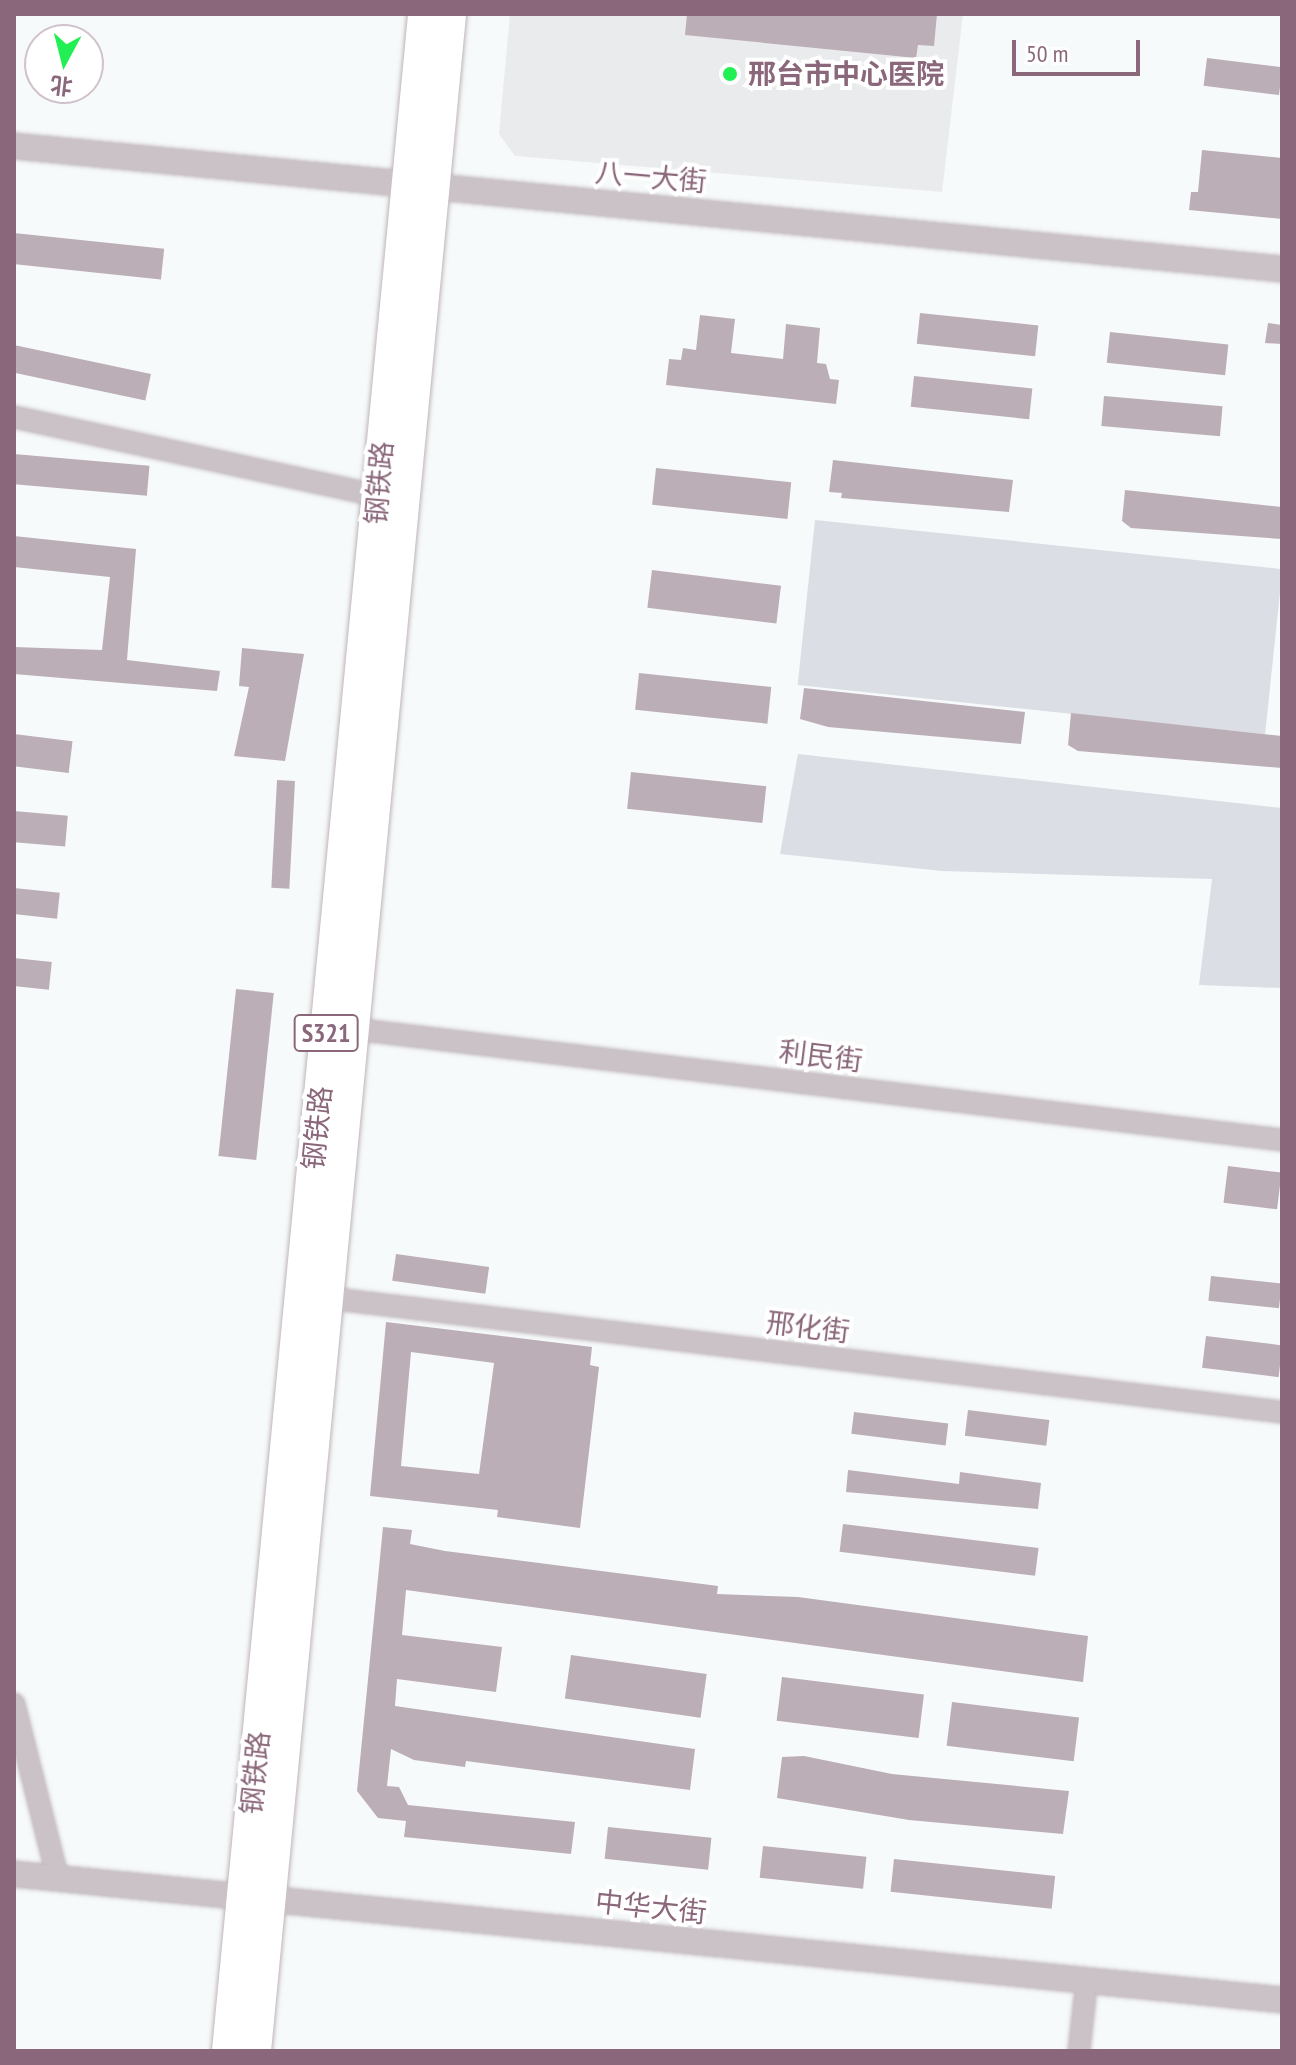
<!DOCTYPE html>
<html>
<head>
<meta charset="utf-8">
<style>
	body { margin:0 }
	#map { position:relative; width:1296px; height:2065px; overflow:hidden; background:#f7fafa; font-family:"PT Sans Narrow","Noto Sans SC",sans-serif }
	div>[style] { position:absolute }
	[style*='--x'] { left:calc(var(--x)*1px); top:calc(var(--y)*1px); width:calc(var(--w)*1px); rotate:calc(var(--a)*1deg) }
	.built>* { inset:0; background:#eaebec }
	.green>* { inset:0; background:#dbdee4; transform-origin:0 0 }
	.building>* { inset:0; background:#bcaeb7; transform-origin:0 0 }
	.roads { filter:drop-shadow(0 0 2px #bfb5bb) drop-shadow(0 0 2px #bfb5bb) }
	.minor>* { height:20px; margin:-10px; padding:0 10px; transform-origin:10px; border-radius:10px; background:#cbc2c7 }
	.tertiary>* { height:24px; margin:-12px; padding:0 12px; transform-origin:12px; border-radius:12px; background:#cbc2c7 }
	.primary>* { height:32px; margin:-16px; padding:0 16px; transform-origin:16px; border-radius:16px; background:#fff }
	.dots>* { width:22px; height:22px; translate:-50% -50%; box-sizing:border-box; border:4px solid #fff; border-radius:50% }
	span { translate:-50% -50%; white-space:nowrap; text-align:center; line-height:1.15; -webkit-text-stroke:8px #fff; paint-order:stroke }
	.shield-label span { padding:2px 6px; background:#fff; border:2px solid; border-radius:6px; -webkit-text-stroke-width:0 }
	.shield-label { font-size:26px; color:#8a677a; font-weight:700 }
	.poi-label { font-size:28px; color:#8a677a; font-weight:700 }
	.left { translate:0 -50%; text-align:left }
	.street-label { font-size:28px; color:#8a677a }
	.frame { position:absolute; inset:0; border:16px solid #8a677a; pointer-events:none }
	.north { position:absolute; left:24px; top:24px; width:80px; height:80px; box-sizing:border-box; background:#fff; border:2px solid #d0c2ca; border-radius:50%; rotate:187deg; font-size:22px; font-weight:700; line-height:32px; text-align:center; color:#8a677a }
	.north::after { content:''; display:block; margin:auto; width:28px; height:36px; background:#22ef53; clip-path:polygon(50% 0,100% 100%,50% 72%,0 100%) }
	.scale { position:absolute; left:1012px; top:40px; width:128px; height:36px; box-sizing:border-box; border:4px solid #8a677a; border-top:0; padding-left:10px; font-size:24px; line-height:28px; white-space:nowrap; color:#8a677a; -webkit-text-stroke:6px #fff; paint-order:stroke }
</style>
</head>
<body>
<div id="map">
	<div class="built">
		<div style="clip-path:polygon(510px 14px,963px 14px,942px 192px,515px 156px,499px 134px)"></div>
	</div>
	<div class="green">
		<div style="left:815px;top:520px;width:470px;height:166px;rotate:6deg"></div>
		<div style="clip-path:polygon(798px 754px,1282px 808px,1282px 988px,1199px 985px,1212px 879px,942px 871px,780px 854px)"></div>
	</div>
	<div class="building">
		<div style="clip-path:polygon(687px 14px,937px 14px,934px 46px,918px 45px,916px 58px,685px 35px)"></div>
		<div style="left:1207px;top:58px;width:76px;height:28px;rotate:7deg"></div>
		<div style="clip-path:polygon(1202px 150px,1282px 158px,1282px 219px,1189px 210px,1191px 192px,1198px 192px)"></div>
		<div style="left:14px;top:233px;width:151px;height:31px;rotate:6deg"></div>
		<div style="left:920px;top:313px;width:119px;height:31px;rotate:6deg"></div>
		<div style="clip-path:polygon(700px 315px,735px 319px,731px 353px,783px 359px,786px 324px,820px 328px,817px 363px,826px 364px,830px 379px,839px 380px,836px 404px,666px 385px,669px 359px,681px 360px,683px 348px,696px 350px)"></div>
		<div style="clip-path:polygon(1268px 323px,1282px 325px,1282px 344px,1265px 343px)"></div>
		<div style="left:1110px;top:332px;width:119px;height:31px;rotate:6deg"></div>
		<div style="left:14px;top:345px;width:140px;height:27px;rotate:12deg"></div>
		<div style="left:914px;top:376px;width:119px;height:31px;rotate:6deg"></div>
		<div style="left:1104px;top:396px;width:119px;height:30px;rotate:5deg"></div>
		<div style="left:14px;top:454px;width:136px;height:30px;rotate:5deg"></div>
		<div style="clip-path:polygon(833px 460px,1013px 480px,1009px 512px,841px 498px,842px 493px,829px 492px)"></div>
		<div style="left:656px;top:468px;width:136px;height:37px;rotate:6deg"></div>
		<div style="clip-path:polygon(1125px 490px,1282px 507px,1282px 539px,1131px 528px,1122px 521px)"></div>
		<div style="clip-path:polygon(14px 536px,136px 549px,127px 660px,220px 671px,217px 691px,14px 674px,14px 647px,102px 650px,110px 577px,14px 567px)"></div>
		<div style="left:652px;top:570px;width:130px;height:38px;rotate:7deg"></div>
		<div style="clip-path:polygon(242px 648px,304px 654px,285px 761px,234px 756px,249px 687px,239px 686px)"></div>
		<div style="left:639px;top:673px;width:133px;height:37px;rotate:6deg"></div>
		<div style="clip-path:polygon(804px 688px,1025px 712px,1021px 744px,828px 727px,800px 719px)"></div>
		<div style="clip-path:polygon(1071px 713px,1282px 736px,1282px 768px,1078px 751px,1068px 745px)"></div>
		<div style="left:14px;top:734px;width:59px;height:32px;rotate:7deg"></div>
		<div style="left:631px;top:772px;width:136px;height:37px;rotate:6deg"></div>
		<div style="left:277px;top:780px;width:18px;height:108px;rotate:3deg"></div>
		<div style="left:14px;top:811px;width:54px;height:31px;rotate:5deg"></div>
		<div style="left:14px;top:888px;width:46px;height:26px;rotate:6deg"></div>
		<div style="left:14px;top:958px;width:38px;height:28px;rotate:6deg"></div>
		<div style="left:236px;top:989px;width:38px;height:168px;rotate:6deg"></div>
		<div style="left:1228px;top:1166px;width:54px;height:37px;rotate:7deg"></div>
		<div style="left:396px;top:1254px;width:94px;height:27px;rotate:8deg"></div>
		<div style="left:1211px;top:1276px;width:71px;height:25px;rotate:6deg"></div>
		<div style="clip-path:polygon(evenodd,386px 1322px,592px 1347px,590px 1365px,599px 1367px,580px 1528px,497px 1517px,498px 1510px,370px 1496px,386px 1322px,411px 1352px,494px 1363px,479px 1474px,401px 1466px,411px 1352px)"></div>
		<div style="left:1206px;top:1336px;width:77px;height:32px;rotate:7deg"></div>
		<div style="left:968px;top:1410px;width:82px;height:26px;rotate:7deg"></div>
		<div style="left:854px;top:1412px;width:95px;height:22px;rotate:7deg"></div>
		<div style="clip-path:polygon(848px 1470px,959px 1484px,960px 1472px,1041px 1483px,1038px 1509px,846px 1492px)"></div>
		<div style="left:843px;top:1524px;width:197px;height:28px;rotate:7deg"></div>
		<div style="clip-path:polygon(383px 1527px,412px 1530px,410px 1544px,445px 1551px,718px 1586px,717px 1594px,798px 1597px,1088px 1636px,1083px 1682px,406px 1590px,402px 1635px,502px 1647px,496px 1692px,397px 1679px,395px 1706px,695px 1749px,690px 1790px,466px 1761px,465px 1767px,414px 1760px,391px 1749px,387px 1786px,399px 1787px,408px 1805px,575px 1822px,571px 1854px,404px 1837px,406px 1821px,378px 1818px,357px 1791px)"></div>
		<div style="left:571px;top:1655px;width:137px;height:44px;rotate:8deg"></div>
		<div style="left:782px;top:1677px;width:143px;height:44px;rotate:7deg"></div>
		<div style="left:952px;top:1702px;width:128px;height:44px;rotate:7deg"></div>
		<div style="clip-path:polygon(804px 1756px,892px 1774px,1069px 1791px,1063px 1834px,909px 1820px,777px 1798px,782px 1757px)"></div>
		<div style="left:608px;top:1827px;width:104px;height:32px;rotate:6deg"></div>
		<div style="left:763px;top:1846px;width:104px;height:32px;rotate:6deg"></div>
		<div style="left:894px;top:1859px;width:162px;height:33px;rotate:6deg"></div>
	</div>
	<div class="roads">
		<div class="minor">
			<div style="--x:14;--y:417;--w:372;--a:12.2"></div>
			<div style="--x:353;--y:1029;--w:936;--a:6.81"></div>
			<div style="--x:327;--y:1298;--w:962;--a:6.81"></div>
			<div style="--x:14;--y:1704;--w:180;--a:75.9"></div>
			<div style="--x:1079;--y:2051;--w:54;--a:-83.7"></div>
		</div>
		<div class="tertiary">
			<div style="--x:14;--y:146;--w:1274;--a:5.54"></div>
			<div style="--x:14;--y:1874;--w:1274;--a:5.67"></div>
		</div>
		<div class="primary">
			<div style="--x:228;--y:2051;--w:2046;--a:-84.5"></div>
			<div style="--x:255;--y:2051;--w:2046;--a:-84.53"></div>
		</div>
	</div>
	<div class="dots">
		<div style="left:730px;top:74px;background:#22ef53"></div>
	</div>
	<div class="shield-label">
		<span style="left:326px;top:1033px">S321</span>
	</div>
	<div class="poi-label">
		<span class="left" style="left:748px;top:74px">邢台市中心医院</span>
	</div>
	<div class="street-label">
		<span style="left:651px;top:177px;rotate:5deg">八一大街</span>
		<span style="left:379px;top:483px;rotate:-85deg">钢铁路</span>
		<span style="left:821px;top:1056px;rotate:7deg">利民街</span>
		<span style="left:317px;top:1128px;rotate:-84deg">钢铁路</span>
		<span style="left:808px;top:1327px;rotate:7deg">邢化街</span>
		<span style="left:255px;top:1773px;rotate:-84deg">钢铁路</span>
		<span style="left:651px;top:1907px;rotate:6deg">中华大街</span>
	</div>
	<div class="frame"></div>
	<div class="north">北</div>
	<div class="scale">50 m</div>
</div>
</body>
</html>
